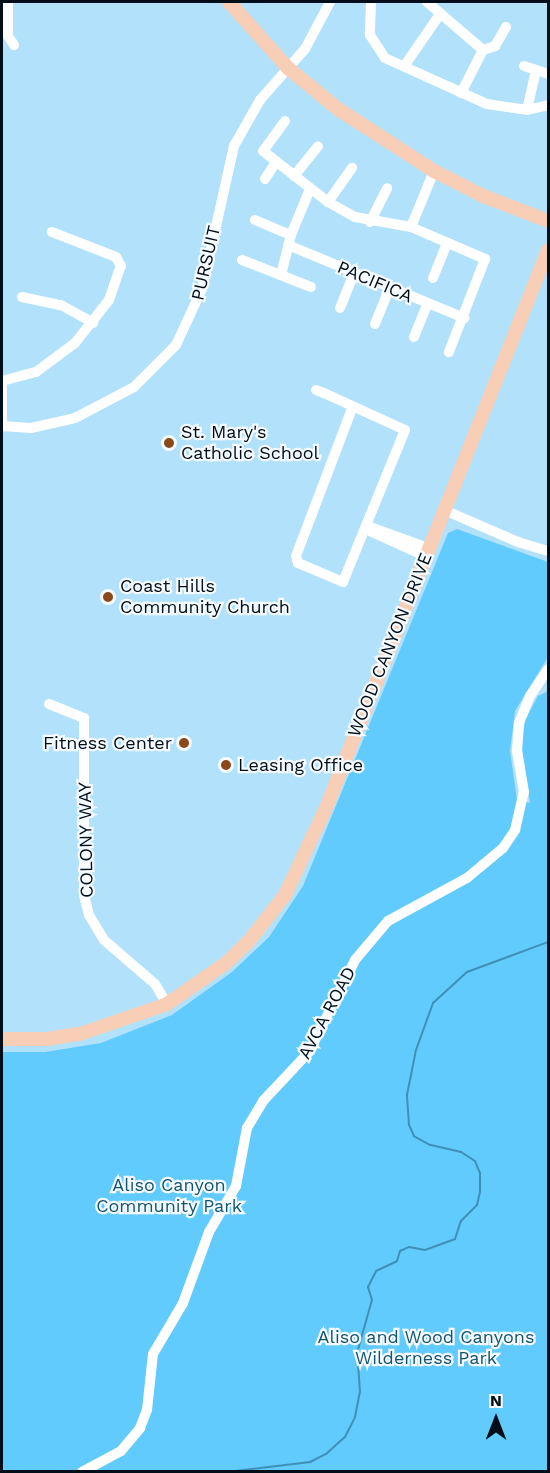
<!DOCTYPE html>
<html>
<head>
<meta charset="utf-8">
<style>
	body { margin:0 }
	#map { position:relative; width:550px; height:1473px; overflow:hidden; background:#b1e1fb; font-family:"Work Sans",sans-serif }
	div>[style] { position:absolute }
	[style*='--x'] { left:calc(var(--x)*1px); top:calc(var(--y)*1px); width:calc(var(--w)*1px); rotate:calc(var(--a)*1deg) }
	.green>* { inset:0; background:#62cbfd }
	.stream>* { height:2px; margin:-1px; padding:0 1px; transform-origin:1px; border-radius:1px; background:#3e90b7 }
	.minor>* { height:10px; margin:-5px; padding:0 5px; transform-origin:5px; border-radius:5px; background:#fff }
	.major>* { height:14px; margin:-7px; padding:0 7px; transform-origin:7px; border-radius:7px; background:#f8cfb6 }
	.dots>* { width:16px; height:16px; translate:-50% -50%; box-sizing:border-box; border:3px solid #f5fbfe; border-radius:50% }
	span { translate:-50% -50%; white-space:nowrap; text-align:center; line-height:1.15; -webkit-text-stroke:4.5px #f5fbfe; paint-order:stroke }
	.street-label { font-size:18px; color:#000e19 }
	.poi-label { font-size:18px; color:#000e19 }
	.left { translate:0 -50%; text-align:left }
	.right { translate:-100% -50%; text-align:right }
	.park-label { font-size:18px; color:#135470 }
	.frame { position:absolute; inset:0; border:3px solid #000e19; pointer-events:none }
	.north { position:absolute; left:466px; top:1389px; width:60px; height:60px; -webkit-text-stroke:4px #f5fbfe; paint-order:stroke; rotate:0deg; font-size:16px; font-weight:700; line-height:24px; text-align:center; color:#000e19 }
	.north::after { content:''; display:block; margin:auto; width:21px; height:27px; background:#000e19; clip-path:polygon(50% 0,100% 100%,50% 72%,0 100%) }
</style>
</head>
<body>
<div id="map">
	<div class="green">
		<div style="clip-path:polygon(457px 529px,548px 562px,548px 657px,515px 711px,510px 751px,517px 800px,530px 803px,522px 748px,525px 720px,538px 696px,548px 691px,548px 1471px,2px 1471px,2px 1052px,45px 1052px,101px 1043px,172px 1015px,232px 972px,269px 937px,303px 886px,448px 533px)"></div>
	</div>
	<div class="stream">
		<div style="--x:227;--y:1472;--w:84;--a:-6.9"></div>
		<div style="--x:310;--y:1462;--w:18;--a:-27"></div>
		<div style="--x:326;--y:1454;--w:25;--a:-42"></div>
		<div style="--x:345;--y:1437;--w:22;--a:-63"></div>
		<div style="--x:355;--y:1417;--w:25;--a:-79"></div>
		<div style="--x:360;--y:1392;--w:39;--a:-94"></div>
		<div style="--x:357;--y:1353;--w:55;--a:-74.2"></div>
		<div style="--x:372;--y:1300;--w:14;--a:-107"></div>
		<div style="--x:368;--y:1287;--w:18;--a:-63"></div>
		<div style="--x:376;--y:1271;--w:23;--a:-25"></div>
		<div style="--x:397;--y:1261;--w:10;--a:-73"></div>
		<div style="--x:400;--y:1251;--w:10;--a:-24"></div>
		<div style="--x:409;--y:1247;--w:16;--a:11"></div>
		<div style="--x:425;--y:1250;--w:32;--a:-20"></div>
		<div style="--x:455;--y:1239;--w:19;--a:-72"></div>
		<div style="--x:461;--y:1221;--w:23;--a:-45"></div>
		<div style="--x:477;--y:1205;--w:13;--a:-77"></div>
		<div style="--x:480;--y:1192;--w:19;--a:-90"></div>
		<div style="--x:480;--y:1173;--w:13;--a:-113"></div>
		<div style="--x:475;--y:1161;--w:17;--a:-147"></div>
		<div style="--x:461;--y:1152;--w:32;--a:-167"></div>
		<div style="--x:430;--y:1145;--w:18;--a:-151"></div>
		<div style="--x:414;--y:1136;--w:12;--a:-114"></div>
		<div style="--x:409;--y:1125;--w:30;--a:-94"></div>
		<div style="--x:407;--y:1095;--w:46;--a:-78.7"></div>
		<div style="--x:416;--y:1050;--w:50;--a:-70.1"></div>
		<div style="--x:433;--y:1003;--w:46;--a:-42.4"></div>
		<div style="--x:467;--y:972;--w:86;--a:-20.3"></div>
	</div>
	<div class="minor">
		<div style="--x:8;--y:2;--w:34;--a:90"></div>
		<div style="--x:8;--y:36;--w:11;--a:56"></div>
		<div style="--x:371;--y:2;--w:33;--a:92"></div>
		<div style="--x:370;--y:35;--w:27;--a:57"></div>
		<div style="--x:385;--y:58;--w:112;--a:24.3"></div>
		<div style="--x:487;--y:104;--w:40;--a:8.5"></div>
		<div style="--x:527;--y:110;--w:22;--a:-13"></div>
		<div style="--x:427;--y:2;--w:74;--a:40.6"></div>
		<div style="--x:405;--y:65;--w:62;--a:-55.5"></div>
		<div style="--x:524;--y:66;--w:25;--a:18"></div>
		<div style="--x:461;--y:93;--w:48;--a:-62.9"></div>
		<div style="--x:483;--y:50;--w:13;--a:-18"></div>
		<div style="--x:495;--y:46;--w:22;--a:-60"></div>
		<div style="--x:527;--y:110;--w:41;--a:-77.3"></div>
		<div style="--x:285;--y:121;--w:37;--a:126"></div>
		<div style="--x:263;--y:151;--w:83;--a:38.1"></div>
		<div style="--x:328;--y:202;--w:31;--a:29"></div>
		<div style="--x:355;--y:217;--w:57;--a:10.1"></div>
		<div style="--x:411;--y:227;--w:81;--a:23.4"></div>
		<div style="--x:485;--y:259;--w:100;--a:111.2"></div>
		<div style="--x:294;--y:176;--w:38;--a:-51"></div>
		<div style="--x:265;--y:179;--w:20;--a:-57"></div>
		<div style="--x:328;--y:202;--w:42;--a:-54.8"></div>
		<div style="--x:255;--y:220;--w:39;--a:23"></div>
		<div style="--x:370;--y:222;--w:38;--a:-63"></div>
		<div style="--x:411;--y:227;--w:61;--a:-67.7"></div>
		<div style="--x:288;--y:245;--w:191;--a:22.5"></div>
		<div style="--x:242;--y:260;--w:74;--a:21.4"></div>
		<div style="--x:281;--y:275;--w:41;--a:-76"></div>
		<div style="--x:291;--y:235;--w:50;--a:-67.6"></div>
		<div style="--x:433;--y:278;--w:38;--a:-68"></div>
		<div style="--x:22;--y:297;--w:40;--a:12"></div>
		<div style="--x:61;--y:305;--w:37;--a:29"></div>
		<div style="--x:340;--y:308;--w:38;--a:-68"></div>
		<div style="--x:375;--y:324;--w:38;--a:-68"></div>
		<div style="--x:414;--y:337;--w:35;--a:-68"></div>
		<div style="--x:316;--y:390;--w:9;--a:21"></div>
		<div style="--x:324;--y:393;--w:89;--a:24.6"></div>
		<div style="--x:405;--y:430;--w:164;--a:112.2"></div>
		<div style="--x:343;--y:582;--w:49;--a:-157.1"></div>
		<div style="--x:298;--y:563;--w:7;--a:-106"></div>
		<div style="--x:296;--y:556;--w:160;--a:-69.2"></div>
		<div style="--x:2;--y:426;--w:29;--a:4"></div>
		<div style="--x:31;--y:428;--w:45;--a:-12.8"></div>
		<div style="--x:75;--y:418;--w:67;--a:-27.7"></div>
		<div style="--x:134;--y:387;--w:59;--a:-45"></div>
		<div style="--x:176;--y:345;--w:62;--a:-65.1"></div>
		<div style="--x:202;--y:289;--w:147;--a:-77.4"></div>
		<div style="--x:234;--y:146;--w:53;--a:-60.5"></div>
		<div style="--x:260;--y:100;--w:68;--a:-48.6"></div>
		<div style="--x:305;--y:49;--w:53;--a:-62"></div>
		<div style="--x:2;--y:426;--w:45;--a:-90"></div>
		<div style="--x:2;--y:381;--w:35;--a:-15"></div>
		<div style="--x:36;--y:372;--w:49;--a:-36.6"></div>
		<div style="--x:75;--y:343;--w:55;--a:-51.7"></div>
		<div style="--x:109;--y:300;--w:36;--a:-71"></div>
		<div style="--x:121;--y:266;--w:10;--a:-119"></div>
		<div style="--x:116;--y:257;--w:69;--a:-158.7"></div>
		<div style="--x:444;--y:510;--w:81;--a:23.4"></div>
		<div style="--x:518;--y:542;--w:31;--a:17"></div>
		<div style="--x:367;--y:526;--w:8;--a:50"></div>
		<div style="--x:372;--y:532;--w:58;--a:24.4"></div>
		<div style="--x:367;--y:526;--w:65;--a:19.8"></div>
		<div style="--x:49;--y:704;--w:38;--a:22"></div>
		<div style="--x:84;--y:718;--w:177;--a:90"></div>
		<div style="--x:84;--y:895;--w:21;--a:76"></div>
		<div style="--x:89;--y:915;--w:29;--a:59"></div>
		<div style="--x:104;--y:940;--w:67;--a:40.8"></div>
		<div style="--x:155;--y:984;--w:23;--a:59"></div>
		<div style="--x:82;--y:1472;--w:44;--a:-28.3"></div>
		<div style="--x:121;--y:1451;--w:30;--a:-50"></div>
		<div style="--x:140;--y:1428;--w:19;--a:-69"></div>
		<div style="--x:147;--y:1410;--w:56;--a:-83.9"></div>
		<div style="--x:153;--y:1354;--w:59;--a:-59.5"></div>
		<div style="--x:183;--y:1303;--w:76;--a:-69.9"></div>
		<div style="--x:209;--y:1232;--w:53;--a:-59.6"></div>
		<div style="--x:236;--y:1186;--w:59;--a:-79.3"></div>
		<div style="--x:247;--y:1128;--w:31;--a:-59"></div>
		<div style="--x:263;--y:1101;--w:67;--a:-46.8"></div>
		<div style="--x:309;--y:1052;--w:103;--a:-63.4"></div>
		<div style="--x:355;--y:960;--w:51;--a:-49.8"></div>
		<div style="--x:388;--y:921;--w:90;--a:-28.6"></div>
		<div style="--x:467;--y:878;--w:47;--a:-39.8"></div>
		<div style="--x:503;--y:848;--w:22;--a:-56"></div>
		<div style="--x:515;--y:830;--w:39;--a:-77"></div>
		<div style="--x:524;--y:792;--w:42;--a:-99.7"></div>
		<div style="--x:517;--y:751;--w:28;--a:-86"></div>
		<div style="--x:519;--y:723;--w:29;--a:-68"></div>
		<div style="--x:530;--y:696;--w:32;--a:-56"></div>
	</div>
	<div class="major">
		<div style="--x:229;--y:2;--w:89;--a:48.2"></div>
		<div style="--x:288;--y:68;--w:65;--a:39.4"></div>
		<div style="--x:338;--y:109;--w:114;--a:32.9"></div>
		<div style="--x:434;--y:171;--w:55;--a:27"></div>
		<div style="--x:483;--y:196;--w:70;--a:21"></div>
		<div style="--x:2;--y:1039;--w:44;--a:0"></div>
		<div style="--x:46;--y:1039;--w:37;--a:-9"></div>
		<div style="--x:83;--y:1033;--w:89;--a:-19"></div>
		<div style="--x:167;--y:1004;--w:72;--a:-34.8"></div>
		<div style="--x:226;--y:963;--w:30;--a:-44"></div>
		<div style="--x:248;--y:942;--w:60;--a:-51.8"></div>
		<div style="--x:285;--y:895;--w:102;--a:-64.9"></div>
		<div style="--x:328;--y:803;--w:595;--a:-68.31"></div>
	</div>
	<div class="dots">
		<div style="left:169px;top:443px;background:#8b4818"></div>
		<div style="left:108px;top:597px;background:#8b4818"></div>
		<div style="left:184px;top:743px;background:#8b4818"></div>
		<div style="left:226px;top:765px;background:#8b4818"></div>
	</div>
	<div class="street-label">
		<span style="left:206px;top:263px;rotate:-77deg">PURSUIT</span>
		<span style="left:375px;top:282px;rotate:23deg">PACIFICA</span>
		<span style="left:390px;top:645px;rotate:-68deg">WOOD CANYON DRIVE</span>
		<span style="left:86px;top:840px;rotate:-91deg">COLONY WAY</span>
		<span style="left:327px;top:1013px;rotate:-62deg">AVCA ROAD</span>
	</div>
	<div class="poi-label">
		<span class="left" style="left:181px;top:443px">St. Mary's<br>Catholic School</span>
		<span class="left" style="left:120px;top:597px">Coast Hills<br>Community Church</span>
		<span class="right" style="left:172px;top:743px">Fitness Center</span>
		<span class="left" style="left:238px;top:765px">Leasing Office</span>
	</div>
	<div class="park-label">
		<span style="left:169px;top:1196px">Aliso Canyon<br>Community Park</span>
		<span style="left:426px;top:1348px">Aliso and Wood Canyons<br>Wilderness Park</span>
	</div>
	<div class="frame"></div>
	<div class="north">N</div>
</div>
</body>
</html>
